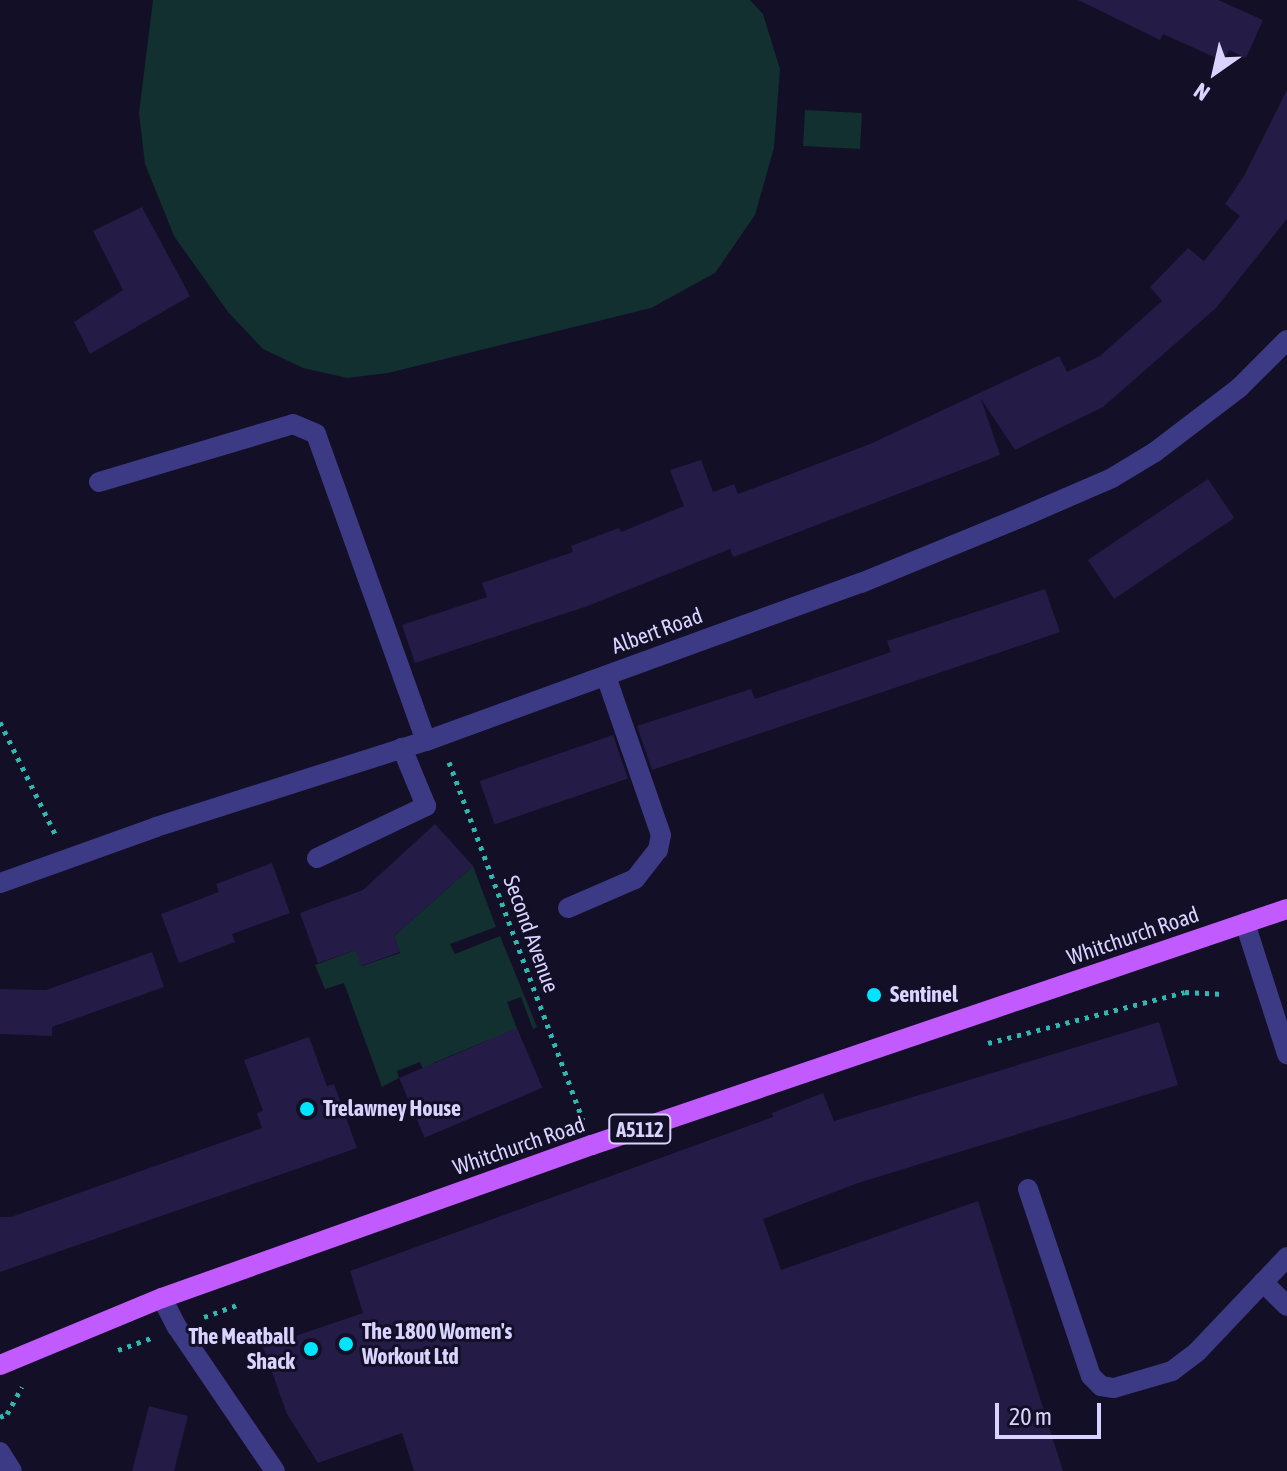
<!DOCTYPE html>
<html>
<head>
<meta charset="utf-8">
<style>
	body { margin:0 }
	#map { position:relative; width:1287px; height:1471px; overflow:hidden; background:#130f26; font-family:"Asap Condensed",sans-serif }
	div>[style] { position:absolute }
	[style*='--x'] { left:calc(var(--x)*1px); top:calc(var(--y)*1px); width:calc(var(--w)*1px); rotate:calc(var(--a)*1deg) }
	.green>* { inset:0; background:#12302f; transform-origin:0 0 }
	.building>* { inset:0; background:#241b47; transform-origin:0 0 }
	.path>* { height:5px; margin-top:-2.5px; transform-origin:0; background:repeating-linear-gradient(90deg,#2fb8b0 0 4px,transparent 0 10px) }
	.minor>* { height:20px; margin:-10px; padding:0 10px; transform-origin:10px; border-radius:10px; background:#3d3a85 }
	.major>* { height:20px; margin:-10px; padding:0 10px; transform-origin:10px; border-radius:10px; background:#c25bff }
	.dots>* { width:22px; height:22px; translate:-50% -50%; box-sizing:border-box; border:4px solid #130f26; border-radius:50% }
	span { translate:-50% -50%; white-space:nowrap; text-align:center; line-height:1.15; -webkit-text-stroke:6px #130f26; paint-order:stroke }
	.shield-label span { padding:2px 6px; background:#130f26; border:2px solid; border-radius:6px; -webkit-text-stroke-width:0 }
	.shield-label { font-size:20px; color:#d9d4ff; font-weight:700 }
	.street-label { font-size:22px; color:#d9d4ff }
	.poi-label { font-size:22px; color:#d9d4ff; font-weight:700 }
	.left { translate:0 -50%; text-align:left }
	.right { translate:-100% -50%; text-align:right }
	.north { position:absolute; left:1175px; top:32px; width:80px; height:80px; -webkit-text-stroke:6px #130f26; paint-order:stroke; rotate:214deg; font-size:22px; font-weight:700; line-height:32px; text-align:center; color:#d9d4ff }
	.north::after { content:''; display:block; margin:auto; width:28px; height:36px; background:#d9d4ff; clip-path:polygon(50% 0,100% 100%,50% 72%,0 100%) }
	.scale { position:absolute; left:995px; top:1403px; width:106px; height:36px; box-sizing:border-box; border:4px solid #d9d4ff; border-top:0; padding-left:10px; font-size:24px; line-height:28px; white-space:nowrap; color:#d9d4ff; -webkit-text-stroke:6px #130f26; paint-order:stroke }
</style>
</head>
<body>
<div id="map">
	<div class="green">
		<div style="clip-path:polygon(153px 0,750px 0,763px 14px,780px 69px,774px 148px,755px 215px,715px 273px,651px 308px,388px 373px,347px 378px,303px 368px,263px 349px,228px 312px,174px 236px,145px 164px,139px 113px)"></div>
		<div style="left:805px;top:110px;width:57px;height:36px;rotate:3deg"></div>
		<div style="clip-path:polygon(473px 866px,496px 927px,450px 944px,455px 954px,500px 936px,537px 1027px,533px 1029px,521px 997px,507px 1002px,519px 1034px,486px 1041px,433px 1063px,428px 1080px,420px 1062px,397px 1071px,399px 1078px,382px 1087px,344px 983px,325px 989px,315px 965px,356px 950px,362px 966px,400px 953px,394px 936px)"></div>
	</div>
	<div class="building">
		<div style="clip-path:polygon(1078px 0,1218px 0,1263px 20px,1246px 58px,1229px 50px,1223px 61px,1163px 34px,1160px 40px)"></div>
		<div style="clip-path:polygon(1287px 90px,1287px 219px,1216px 308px,1103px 407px,1015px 450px,981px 399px,1000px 455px,733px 557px,730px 549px,585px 607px,415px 663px,402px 625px,487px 597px,482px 583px,573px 552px,571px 546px,619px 528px,621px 532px,684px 506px,670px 470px,701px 460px,713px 492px,734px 484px,738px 494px,870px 444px,1059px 356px,1067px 372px,1100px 356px,1162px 301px,1150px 287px,1188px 248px,1204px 261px,1240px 216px,1225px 204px,1244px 176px)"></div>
		<div style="clip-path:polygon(142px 207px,190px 296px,90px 354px,74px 322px,123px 290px,93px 231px)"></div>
		<div style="left:1208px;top:479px;width:47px;height:145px;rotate:56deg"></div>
		<div style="clip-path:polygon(1045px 589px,1060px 632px,652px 770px,637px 726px,751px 689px,755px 699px,891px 652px,887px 641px)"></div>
		<div style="left:613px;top:735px;width:46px;height:141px;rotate:71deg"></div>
		<div style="clip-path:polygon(435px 824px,473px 866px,394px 936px,400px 952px,361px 966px,356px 950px,318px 963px,300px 913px,363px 890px)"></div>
		<div style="clip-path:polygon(272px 863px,290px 913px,232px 934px,235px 942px,179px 963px,161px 914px,219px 892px,216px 884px)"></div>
		<div style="clip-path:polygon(152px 952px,164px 987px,52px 1027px,52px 1036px,0 1034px,0 989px,46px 990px)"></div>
		<div style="clip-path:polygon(1159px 1022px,1178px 1085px,858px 1183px,763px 1219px,781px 1270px,978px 1201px,1063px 1471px,414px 1471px,402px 1433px,318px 1463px,287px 1414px,263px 1347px,363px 1313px,350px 1271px,773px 1117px,772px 1113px,823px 1093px,834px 1121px)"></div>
		<div style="left:517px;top:1028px;width:65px;height:128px;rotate:67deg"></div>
		<div style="clip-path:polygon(309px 1037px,327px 1086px,334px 1084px,357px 1148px,0 1272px,0 1217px,11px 1217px,262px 1128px,257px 1113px,263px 1111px,244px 1060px)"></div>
		<div style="clip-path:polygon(149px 1406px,188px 1416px,174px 1471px,132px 1471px)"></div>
	</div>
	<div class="path">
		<div style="--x:0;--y:722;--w:127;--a:63.8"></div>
		<div style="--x:449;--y:762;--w:382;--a:69.5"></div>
		<div style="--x:988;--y:1043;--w:203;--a:-14.5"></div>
		<div style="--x:1185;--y:992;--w:39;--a:3"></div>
		<div style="--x:204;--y:1317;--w:37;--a:-20"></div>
		<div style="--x:118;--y:1350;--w:37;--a:-20"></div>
		<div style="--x:0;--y:1417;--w:8;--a:-23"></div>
		<div style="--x:7;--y:1414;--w:31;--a:-61"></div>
	</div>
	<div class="minor">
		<div style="--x:99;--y:482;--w:202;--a:-16.6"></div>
		<div style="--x:293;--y:424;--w:25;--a:23"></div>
		<div style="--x:316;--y:434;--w:326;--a:70.3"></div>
		<div style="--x:317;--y:858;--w:121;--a:-25.5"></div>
		<div style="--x:426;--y:806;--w:63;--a:-112.5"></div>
		<div style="--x:0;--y:883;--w:166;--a:-19.7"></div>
		<div style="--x:156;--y:827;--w:283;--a:-17.7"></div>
		<div style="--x:426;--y:741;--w:463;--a:-20"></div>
		<div style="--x:861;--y:583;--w:174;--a:-22.3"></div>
		<div style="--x:1022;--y:517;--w:98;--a:-23.4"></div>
		<div style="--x:1112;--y:478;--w:50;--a:-31.2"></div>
		<div style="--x:1155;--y:452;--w:106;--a:-37.3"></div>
		<div style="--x:1239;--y:388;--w:68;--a:-45"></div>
		<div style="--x:568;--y:908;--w:73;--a:-23.4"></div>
		<div style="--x:635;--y:879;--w:37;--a:-52"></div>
		<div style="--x:658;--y:850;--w:15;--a:-79"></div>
		<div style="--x:661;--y:835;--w:168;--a:-109.1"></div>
		<div style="--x:1245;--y:923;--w:138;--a:72.2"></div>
		<div style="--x:1028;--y:1189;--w:197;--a:71.4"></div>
		<div style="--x:1091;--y:1376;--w:14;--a:45"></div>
		<div style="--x:1101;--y:1386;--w:13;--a:9"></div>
		<div style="--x:1114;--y:1388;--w:60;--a:-16.3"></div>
		<div style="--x:1172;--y:1371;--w:31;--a:-37"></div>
		<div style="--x:1197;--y:1352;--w:131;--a:-46.5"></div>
		<div style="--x:1263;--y:1282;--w:34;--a:45"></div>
		<div style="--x:162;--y:1298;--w:33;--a:63"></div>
		<div style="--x:177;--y:1327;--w:174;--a:55.8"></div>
		<div style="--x:0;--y:1452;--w:22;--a:58"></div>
	</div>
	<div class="major">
		<div style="--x:0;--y:1365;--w:175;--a:-22.5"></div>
		<div style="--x:162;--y:1298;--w:456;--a:-19.6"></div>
		<div style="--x:592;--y:1145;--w:734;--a:-18.76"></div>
	</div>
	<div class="dots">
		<div style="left:874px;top:995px;background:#00e5ff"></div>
		<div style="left:307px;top:1109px;background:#00e5ff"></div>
		<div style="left:346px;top:1344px;background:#00e5ff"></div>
		<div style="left:311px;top:1349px;background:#00e5ff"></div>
	</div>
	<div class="shield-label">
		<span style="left:640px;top:1129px">A5112</span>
	</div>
	<div class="street-label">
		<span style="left:657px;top:631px;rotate:-20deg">Albert Road</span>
		<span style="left:531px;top:934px;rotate:70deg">Second Avenue</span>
		<span style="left:1133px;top:936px;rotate:-19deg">Whitchurch Road</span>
		<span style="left:519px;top:1146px;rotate:-19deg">Whitchurch Road</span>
	</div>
	<div class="poi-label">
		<span class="left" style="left:890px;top:995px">Sentinel</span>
		<span class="left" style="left:323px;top:1109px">Trelawney House</span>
		<span class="left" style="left:362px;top:1344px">The 1800 Women's<br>Workout Ltd</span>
		<span class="right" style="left:295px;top:1349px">The Meatball<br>Shack</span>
	</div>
	<div class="north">N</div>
	<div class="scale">20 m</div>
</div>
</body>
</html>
